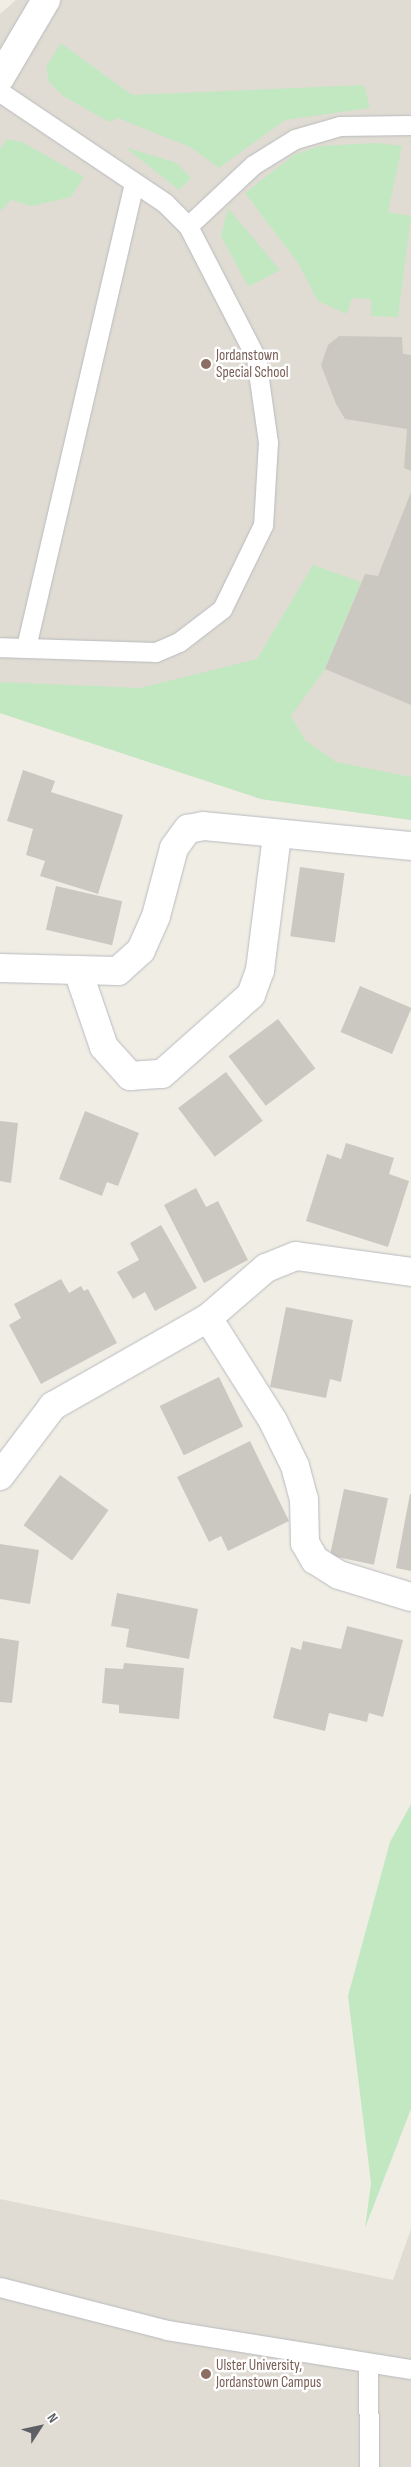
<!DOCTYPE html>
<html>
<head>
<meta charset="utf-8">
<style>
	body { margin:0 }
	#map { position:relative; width:411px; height:2467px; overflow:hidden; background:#f0ede5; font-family:"Sofia Sans Condensed",sans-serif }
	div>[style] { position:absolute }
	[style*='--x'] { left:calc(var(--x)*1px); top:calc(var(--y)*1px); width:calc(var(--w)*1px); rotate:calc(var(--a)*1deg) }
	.education>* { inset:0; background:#e0dcd3 }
	.green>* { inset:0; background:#c2e8c1 }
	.building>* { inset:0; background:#cbc8c2; transform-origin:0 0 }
	.roads { filter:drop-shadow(0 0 1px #b8bbbf) drop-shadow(0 0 1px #b8bbbf) }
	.service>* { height:19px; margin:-9.5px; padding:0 9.5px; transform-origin:9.5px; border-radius:9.5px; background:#fff }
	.minor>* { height:28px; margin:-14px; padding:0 14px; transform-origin:14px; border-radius:14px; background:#fff }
	.dots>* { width:14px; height:14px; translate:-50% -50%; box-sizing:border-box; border:2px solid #fff; border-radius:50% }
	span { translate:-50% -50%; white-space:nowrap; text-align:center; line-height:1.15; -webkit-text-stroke:5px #fff; paint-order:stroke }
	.education-label { font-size:15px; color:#785e54 }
	.left { translate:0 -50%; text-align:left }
	.north { position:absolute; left:15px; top:2402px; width:50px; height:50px; -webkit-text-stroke:4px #fff; paint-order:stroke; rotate:55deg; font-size:14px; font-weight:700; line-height:20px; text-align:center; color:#5d6166 }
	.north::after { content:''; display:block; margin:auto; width:18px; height:22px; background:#5d6166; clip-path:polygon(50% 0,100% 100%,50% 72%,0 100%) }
</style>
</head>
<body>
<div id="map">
	<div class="education">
		<div style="clip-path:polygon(16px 0,411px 0,411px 820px,261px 799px,0 713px,0 14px)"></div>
		<div style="clip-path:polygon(0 2199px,393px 2280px,411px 2229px,411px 2467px,0 2467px)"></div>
	</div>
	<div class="green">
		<div style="clip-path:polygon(61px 43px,132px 95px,364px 85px,370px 108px,285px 120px,219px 168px,190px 147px,118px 118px,109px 122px,63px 96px,49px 82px,46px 67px)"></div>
		<div style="clip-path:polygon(7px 139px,22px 142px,84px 177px,71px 197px,32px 206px,11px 200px,0 211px,0 149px)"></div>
		<div style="clip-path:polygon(376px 143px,402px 146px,388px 212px,411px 216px,398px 317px,371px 316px,371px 299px,352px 298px,347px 314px,318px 301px,298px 263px,245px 193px,294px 155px,320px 146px)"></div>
		<div style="clip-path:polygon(125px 147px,177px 163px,191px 178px,179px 190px)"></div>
		<div style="clip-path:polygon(228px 208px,280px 270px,250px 286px,246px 283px,221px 236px)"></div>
		<div style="clip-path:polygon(313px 565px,361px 582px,325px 669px,291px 716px,305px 740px,336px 762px,411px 777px,411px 820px,261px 799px,0 713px,0 682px,140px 688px,257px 659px)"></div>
		<div style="clip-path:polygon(411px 1804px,411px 2109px,365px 2228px,371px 2183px,348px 1996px,390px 1842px)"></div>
	</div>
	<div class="building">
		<div style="clip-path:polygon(339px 336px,402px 337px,403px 354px,411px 355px,411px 471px,404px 468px,407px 429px,345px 419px,336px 404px,321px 365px,328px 345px)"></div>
		<div style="clip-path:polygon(411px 492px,411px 705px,325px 669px,365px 574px,378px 576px)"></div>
		<div style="clip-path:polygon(23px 770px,55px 781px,51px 792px,123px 815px,98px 894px,40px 876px,45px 861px,26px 855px,33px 829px,7px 821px)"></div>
		<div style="left:300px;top:867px;width:45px;height:70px;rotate:8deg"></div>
		<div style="left:56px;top:886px;width:68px;height:45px;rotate:13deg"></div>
		<div style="left:360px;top:986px;width:56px;height:50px;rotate:23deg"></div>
		<div style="left:278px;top:1019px;width:62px;height:62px;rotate:53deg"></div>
		<div style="left:226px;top:1072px;width:61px;height:60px;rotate:53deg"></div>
		<div style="clip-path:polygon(85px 1111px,139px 1133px,118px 1186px,107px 1182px,102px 1196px,59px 1179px)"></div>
		<div style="clip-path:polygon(0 1121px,18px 1123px,11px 1183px,0 1181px)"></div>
		<div style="clip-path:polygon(346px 1143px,394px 1158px,389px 1174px,409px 1181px,388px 1247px,306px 1221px,327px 1154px,341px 1159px)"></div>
		<div style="clip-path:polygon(196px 1188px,206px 1207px,218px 1201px,248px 1260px,204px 1283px,164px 1205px)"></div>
		<div style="clip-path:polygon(161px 1225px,197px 1288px,155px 1311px,145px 1292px,133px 1299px,117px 1272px,139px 1260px,130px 1243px)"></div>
		<div style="clip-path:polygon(61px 1279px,69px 1293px,81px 1286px,84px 1291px,88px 1289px,117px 1343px,41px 1384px,9px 1325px,21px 1318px,14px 1304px)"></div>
		<div style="clip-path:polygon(286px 1307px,353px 1320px,341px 1382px,330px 1379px,326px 1398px,270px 1387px)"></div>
		<div style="left:219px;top:1377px;width:55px;height:66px;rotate:64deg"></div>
		<div style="clip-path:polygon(250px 1441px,289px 1521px,228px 1551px,221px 1536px,209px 1542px,177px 1477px)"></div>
		<div style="left:60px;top:1475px;width:60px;height:62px;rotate:36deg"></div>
		<div style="left:344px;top:1489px;width:45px;height:68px;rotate:12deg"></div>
		<div style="clip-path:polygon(410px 1494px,411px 1494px,411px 1571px,396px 1568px)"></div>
		<div style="clip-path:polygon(0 1544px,39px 1550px,30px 1604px,0 1599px)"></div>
		<div style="clip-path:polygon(117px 1593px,198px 1609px,189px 1659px,126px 1647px,129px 1629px,111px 1626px)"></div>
		<div style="clip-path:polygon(347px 1626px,403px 1640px,383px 1717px,369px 1713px,367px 1722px,329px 1713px,325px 1731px,273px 1718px,291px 1647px,301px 1650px,303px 1641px,341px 1649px)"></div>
		<div style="clip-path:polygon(0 1638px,19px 1641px,12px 1703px,0 1702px)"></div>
		<div style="clip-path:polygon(124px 1663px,184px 1668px,179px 1719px,119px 1713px,119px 1705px,102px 1703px,105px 1668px,123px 1669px)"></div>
	</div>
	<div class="roads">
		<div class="service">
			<div style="--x:0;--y:92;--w:199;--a:33.9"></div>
			<div style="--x:165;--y:203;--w:33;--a:45"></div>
			<div style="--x:188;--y:226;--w:148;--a:62.7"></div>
			<div style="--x:256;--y:358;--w:85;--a:81.9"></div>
			<div style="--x:268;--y:442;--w:83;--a:93.4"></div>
			<div style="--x:263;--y:525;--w:93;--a:116"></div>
			<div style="--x:222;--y:609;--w:54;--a:142.5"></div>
			<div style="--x:179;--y:642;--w:26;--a:157"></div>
			<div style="--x:155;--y:652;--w:155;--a:-178.2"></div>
			<div style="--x:188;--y:226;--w:89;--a:-43.2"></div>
			<div style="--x:253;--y:165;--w:49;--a:-31.8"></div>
			<div style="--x:295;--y:139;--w:47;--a:-16.1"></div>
			<div style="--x:340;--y:126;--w:71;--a:-0.8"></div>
			<div style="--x:26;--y:647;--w:476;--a:-76.9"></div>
			<div style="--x:0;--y:2287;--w:172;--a:14.4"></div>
			<div style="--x:167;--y:2330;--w:247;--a:9.1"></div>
			<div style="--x:368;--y:2364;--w:103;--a:89.4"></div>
		</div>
		<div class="minor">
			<div style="--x:0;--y:78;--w:91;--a:-59.5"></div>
			<div style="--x:0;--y:968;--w:118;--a:1.5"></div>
			<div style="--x:118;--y:971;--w:31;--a:-42"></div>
			<div style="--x:141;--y:950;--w:37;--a:-66"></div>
			<div style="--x:156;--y:916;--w:70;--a:-75.2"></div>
			<div style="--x:174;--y:848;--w:24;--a:-54"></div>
			<div style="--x:188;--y:829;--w:15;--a:-11"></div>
			<div style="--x:203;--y:826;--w:209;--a:5.5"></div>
			<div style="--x:78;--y:971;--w:80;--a:71.1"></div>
			<div style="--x:104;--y:1047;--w:39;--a:48"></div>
			<div style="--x:130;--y:1076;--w:32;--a:-4"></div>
			<div style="--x:162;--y:1074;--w:119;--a:-41.6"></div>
			<div style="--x:251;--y:995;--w:27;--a:-70"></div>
			<div style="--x:260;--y:970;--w:136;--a:-82.8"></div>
			<div style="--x:208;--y:1318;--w:122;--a:57.7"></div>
			<div style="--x:273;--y:1421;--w:50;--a:63.9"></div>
			<div style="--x:295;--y:1466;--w:34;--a:75"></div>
			<div style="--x:304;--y:1499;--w:44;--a:88.7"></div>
			<div style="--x:305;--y:1543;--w:20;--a:60"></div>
			<div style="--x:315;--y:1560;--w:28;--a:32"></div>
			<div style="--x:339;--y:1575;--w:75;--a:17"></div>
			<div style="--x:0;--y:1476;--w:88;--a:-52.9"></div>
			<div style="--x:53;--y:1406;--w:178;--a:-29.6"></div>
			<div style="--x:208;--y:1318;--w:77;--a:-40.8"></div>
			<div style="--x:266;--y:1268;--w:32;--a:-22"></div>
			<div style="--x:296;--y:1256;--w:116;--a:7.9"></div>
		</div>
	</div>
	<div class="dots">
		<div style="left:206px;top:364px;background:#8d6e63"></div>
		<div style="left:206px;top:2374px;background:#8d6e63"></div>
	</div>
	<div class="education-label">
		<span class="left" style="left:216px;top:364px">Jordanstown<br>Special School</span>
		<span class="left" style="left:216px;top:2374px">Ulster University,<br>Jordanstown Campus</span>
	</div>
	<div class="north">N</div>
</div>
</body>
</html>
